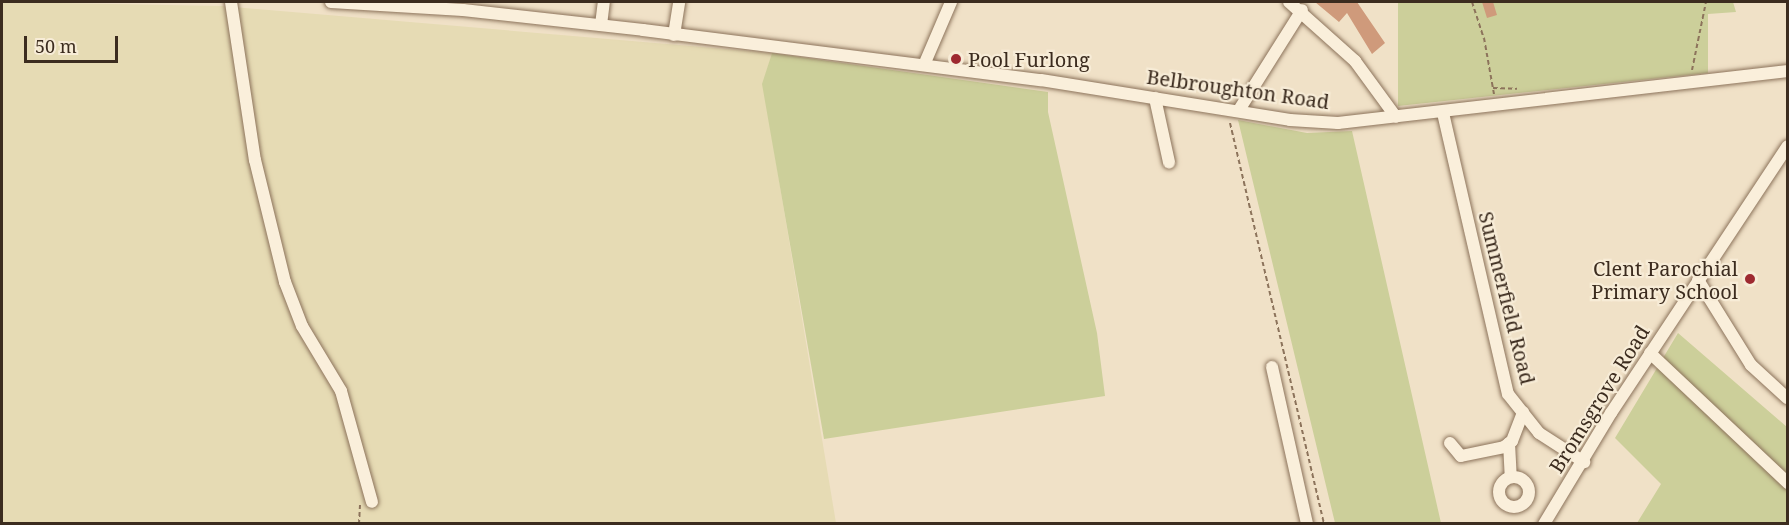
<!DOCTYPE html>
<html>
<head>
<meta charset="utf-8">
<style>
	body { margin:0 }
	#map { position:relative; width:1789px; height:525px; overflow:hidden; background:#f0e1c7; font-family:"Noto Serif",serif }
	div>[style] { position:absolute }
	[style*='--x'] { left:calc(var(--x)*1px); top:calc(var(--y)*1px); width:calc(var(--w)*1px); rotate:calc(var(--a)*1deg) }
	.farmland>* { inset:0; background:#e6dbb4 }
	.green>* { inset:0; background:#cccf9a }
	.building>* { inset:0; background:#cf9a7b }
	.path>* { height:2px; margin-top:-1px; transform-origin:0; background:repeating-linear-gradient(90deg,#8c735b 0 4.5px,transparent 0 7.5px) }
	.roads { filter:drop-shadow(0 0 2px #8c735b) drop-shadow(0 0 2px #8c735b) }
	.minor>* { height:12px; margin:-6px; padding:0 6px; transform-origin:6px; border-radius:6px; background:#faefdb }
	.minor>.ring { margin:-6px; padding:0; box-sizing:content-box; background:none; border:12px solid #faefdb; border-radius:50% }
	.dots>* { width:16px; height:16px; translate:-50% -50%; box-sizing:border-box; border:3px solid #f7ecd7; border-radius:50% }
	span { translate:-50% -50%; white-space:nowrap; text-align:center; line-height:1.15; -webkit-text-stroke:4.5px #f7ecd7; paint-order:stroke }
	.poi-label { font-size:20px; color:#3c2c1f }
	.left { translate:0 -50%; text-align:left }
	.right { translate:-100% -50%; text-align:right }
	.street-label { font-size:20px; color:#3c2c1f }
	.frame { position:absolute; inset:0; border:3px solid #3c2c1f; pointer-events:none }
	.scale { position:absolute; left:24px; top:36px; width:94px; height:27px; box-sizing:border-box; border:3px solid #3c2c1f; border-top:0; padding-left:8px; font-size:18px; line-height:21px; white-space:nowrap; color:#3c2c1f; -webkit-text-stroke:4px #f7ecd7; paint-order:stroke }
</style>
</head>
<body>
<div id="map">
	<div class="farmland">
		<div style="clip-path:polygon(2px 2px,222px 6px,772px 53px,763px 84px,836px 523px,2px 523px)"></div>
	</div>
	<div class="green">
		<div style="clip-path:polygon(1398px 2px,1733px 2px,1736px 12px,1708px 14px,1708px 73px,1398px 106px)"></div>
		<div style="clip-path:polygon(772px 53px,1048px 92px,1048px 112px,1097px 333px,1105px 396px,824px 439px,762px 84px)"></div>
		<div style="clip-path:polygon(1238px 120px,1307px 133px,1352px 131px,1441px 523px,1335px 523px)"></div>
		<div style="clip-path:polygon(1678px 333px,1787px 427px,1787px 523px,1637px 523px,1661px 484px,1615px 438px)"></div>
	</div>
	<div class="building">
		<div style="clip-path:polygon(1315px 2px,1357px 2px,1385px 43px,1372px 54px,1347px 13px,1339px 22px)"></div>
		<div style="clip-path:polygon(1482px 2px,1493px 2px,1497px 15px,1487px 18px)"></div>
	</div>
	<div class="path">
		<div style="--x:1472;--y:2;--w:38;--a:72"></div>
		<div style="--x:1484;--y:38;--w:57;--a:79.9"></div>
		<div style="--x:1692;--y:70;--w:69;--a:-78.4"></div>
		<div style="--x:1493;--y:88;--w:24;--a:2"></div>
		<div style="--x:1230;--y:123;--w:412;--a:76.8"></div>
		<div style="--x:359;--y:524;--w:19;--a:-87"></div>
	</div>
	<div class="roads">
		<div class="minor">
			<div style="--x:231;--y:2;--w:160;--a:81.4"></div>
			<div style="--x:255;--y:160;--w:126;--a:76.2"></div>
			<div style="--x:285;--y:282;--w:47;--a:68.9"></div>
			<div style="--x:302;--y:326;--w:76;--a:59"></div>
			<div style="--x:341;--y:391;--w:115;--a:74.4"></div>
			<div style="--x:331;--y:2;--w:132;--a:3.5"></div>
			<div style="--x:463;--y:10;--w:181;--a:6.3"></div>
			<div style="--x:643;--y:30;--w:401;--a:7.2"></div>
			<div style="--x:1041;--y:80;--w:252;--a:9.1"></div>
			<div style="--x:1290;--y:120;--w:48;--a:3.6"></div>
			<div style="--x:1338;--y:123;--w:453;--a:-6.6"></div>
			<div style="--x:1289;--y:2;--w:89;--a:41.8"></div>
			<div style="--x:1355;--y:61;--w:69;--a:53.8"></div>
			<div style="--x:601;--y:25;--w:23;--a:-83"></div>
			<div style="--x:674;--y:35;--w:33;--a:-81"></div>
			<div style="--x:924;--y:65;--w:69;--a:-66.8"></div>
			<div style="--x:1155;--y:98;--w:66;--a:77.7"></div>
			<div style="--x:1239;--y:110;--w:118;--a:-57.8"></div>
			<div style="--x:1443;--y:113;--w:288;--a:77"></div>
			<div style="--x:1508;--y:394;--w:50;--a:51.5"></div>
			<div style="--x:1539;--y:433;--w:54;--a:32.8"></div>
			<div style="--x:1698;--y:280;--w:100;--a:58.1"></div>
			<div style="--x:1751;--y:365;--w:49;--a:42.5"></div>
			<div style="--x:1650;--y:353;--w:190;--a:43.3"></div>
			<div style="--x:1272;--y:367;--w:161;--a:77.4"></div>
			<div style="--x:1450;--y:443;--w:17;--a:50"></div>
			<div style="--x:1461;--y:456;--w:44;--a:-11.8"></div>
			<div style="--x:1504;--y:447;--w:10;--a:-37"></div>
			<div style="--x:1512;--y:441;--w:31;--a:-69"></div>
			<div style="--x:1509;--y:443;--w:34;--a:87"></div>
			<div class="ring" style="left:1499px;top:477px;width:18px;height:18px"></div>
			<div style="--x:1544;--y:524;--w:130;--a:-58.9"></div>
			<div style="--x:1611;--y:413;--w:320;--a:-56.5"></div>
		</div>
	</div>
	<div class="dots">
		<div style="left:956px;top:59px;background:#9e2930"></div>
		<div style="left:1750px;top:279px;background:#9e2930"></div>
	</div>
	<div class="poi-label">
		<span class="left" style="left:968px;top:59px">Pool Furlong</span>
		<span class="right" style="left:1738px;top:280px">Clent Parochial<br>Primary School</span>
	</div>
	<div class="street-label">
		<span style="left:1238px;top:89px;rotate:8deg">Belbroughton Road</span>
		<span style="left:1507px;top:298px;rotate:76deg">Summerfield Road</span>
		<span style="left:1599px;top:399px;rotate:-58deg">Bromsgrove Road</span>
	</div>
	<div class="frame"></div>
	<div class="scale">50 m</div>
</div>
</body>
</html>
